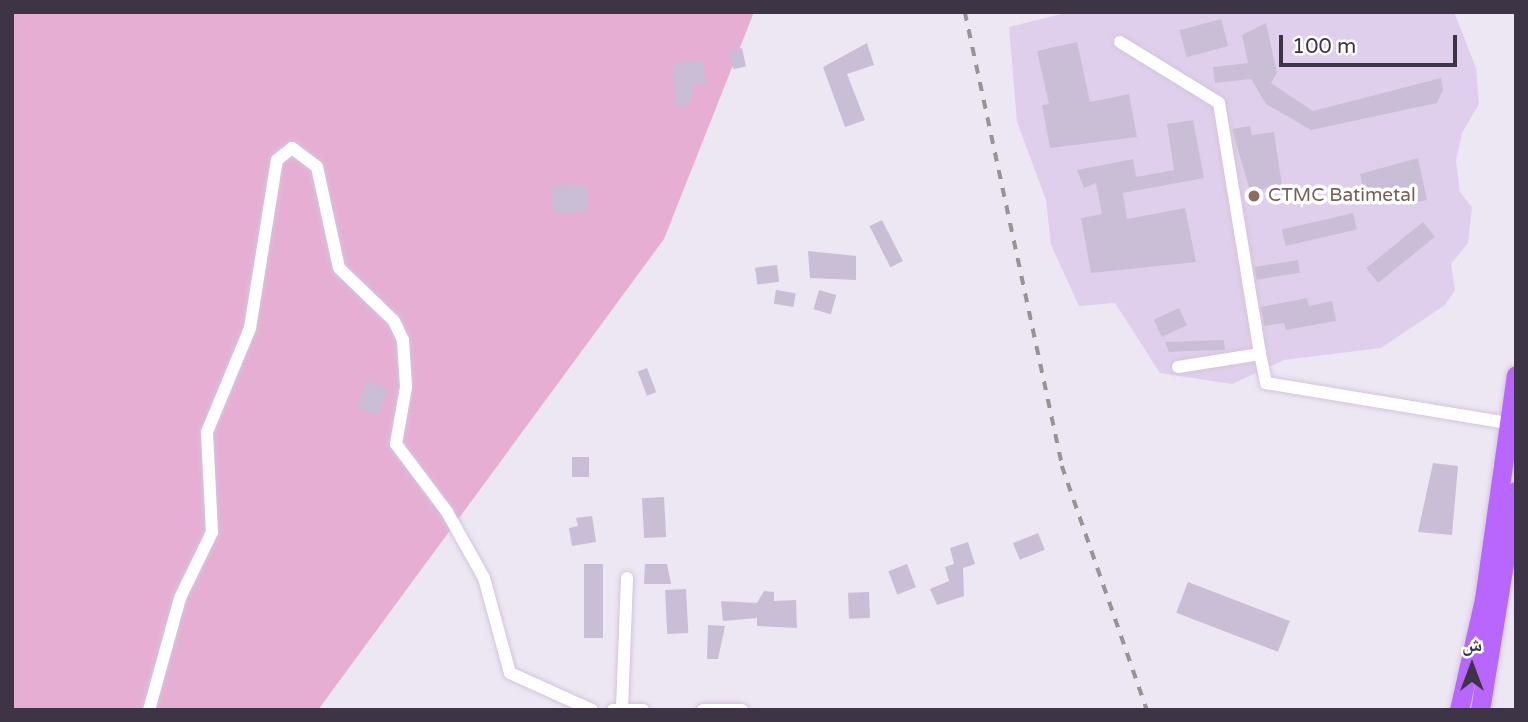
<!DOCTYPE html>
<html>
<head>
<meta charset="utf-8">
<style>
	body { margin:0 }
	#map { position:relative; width:1528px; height:722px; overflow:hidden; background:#ede6f3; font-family:"Varela Round","Noto Naskh Arabic",sans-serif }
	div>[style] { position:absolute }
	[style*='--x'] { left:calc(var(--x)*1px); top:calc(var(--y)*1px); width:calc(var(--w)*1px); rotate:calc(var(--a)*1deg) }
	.education>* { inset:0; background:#e0cfec }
	.green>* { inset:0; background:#e7aed4 }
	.building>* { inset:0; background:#cabed7; transform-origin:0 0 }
	.roads { filter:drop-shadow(0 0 2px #d2c5dc) drop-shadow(0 0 2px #d2c5dc) }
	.minor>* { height:12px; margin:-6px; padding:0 6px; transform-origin:6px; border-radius:6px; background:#fff }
	.highway>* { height:19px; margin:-9.5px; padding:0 9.5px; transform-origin:9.5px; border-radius:9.5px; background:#b866fd }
	.rail>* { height:3.5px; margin-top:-1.75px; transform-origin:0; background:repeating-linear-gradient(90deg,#959595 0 9px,transparent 0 18px) }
	.dots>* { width:19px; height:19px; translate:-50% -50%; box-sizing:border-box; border:4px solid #fff; border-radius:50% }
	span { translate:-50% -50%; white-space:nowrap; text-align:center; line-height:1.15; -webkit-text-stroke:7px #fff; paint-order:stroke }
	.education-label { font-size:19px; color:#785e54 }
	.left { translate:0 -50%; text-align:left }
	.frame { position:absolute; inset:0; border:14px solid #3d3545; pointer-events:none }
	.north { position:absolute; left:1437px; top:631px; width:70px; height:70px; -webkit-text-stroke:5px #fff; paint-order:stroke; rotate:0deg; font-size:19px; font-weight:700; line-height:28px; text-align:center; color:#3d3545 }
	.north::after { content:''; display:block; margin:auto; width:24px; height:32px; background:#3d3545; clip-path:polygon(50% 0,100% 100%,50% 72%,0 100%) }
	.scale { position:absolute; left:1279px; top:35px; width:178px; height:32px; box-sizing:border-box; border:4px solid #3d3545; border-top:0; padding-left:9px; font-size:21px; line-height:24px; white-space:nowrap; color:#3d3545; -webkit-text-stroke:5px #fff; paint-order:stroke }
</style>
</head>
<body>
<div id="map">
	<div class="education">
		<div style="clip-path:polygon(1069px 12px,1454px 12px,1476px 68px,1479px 104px,1462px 133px,1456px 161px,1460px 192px,1472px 207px,1468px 243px,1451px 264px,1455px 290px,1445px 305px,1381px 348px,1284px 360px,1232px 384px,1160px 373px,1115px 303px,1079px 306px,1051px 245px,1046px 200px,1017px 122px,1009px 27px)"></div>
	</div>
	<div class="green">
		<div style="clip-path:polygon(12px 12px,754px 12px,664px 239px,318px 710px,12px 710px)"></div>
	</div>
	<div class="building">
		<div style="left:1221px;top:19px;width:28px;height:43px;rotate:75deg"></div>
		<div style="clip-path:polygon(1266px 23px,1277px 73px,1271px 83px,1313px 111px,1441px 78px,1443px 90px,1437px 103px,1311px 130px,1266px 104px,1251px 79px,1215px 83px,1213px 67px,1248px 63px,1242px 35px)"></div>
		<div style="clip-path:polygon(1077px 42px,1090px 102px,1129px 94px,1137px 137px,1050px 148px,1042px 105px,1049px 104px,1037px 51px)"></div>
		<div style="clip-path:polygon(867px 43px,874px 65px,847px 74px,865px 120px,845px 127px,823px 67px)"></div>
		<div style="left:742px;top:48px;width:19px;height:13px;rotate:78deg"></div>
		<div style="clip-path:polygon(704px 61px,705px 83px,695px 84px,689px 104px,676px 107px,673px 63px)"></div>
		<div style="clip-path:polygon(1193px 120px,1204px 178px,1123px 193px,1127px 219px,1185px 208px,1196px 262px,1091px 273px,1081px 218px,1102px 214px,1096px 183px,1084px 188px,1077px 170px,1133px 159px,1136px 177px,1174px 170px,1167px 124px)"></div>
		<div style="clip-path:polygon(1250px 126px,1252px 135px,1274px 132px,1282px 186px,1250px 191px,1232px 129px)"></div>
		<div style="clip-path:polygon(1418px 158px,1427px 200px,1408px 204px,1404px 187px,1365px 196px,1360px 174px)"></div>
		<div style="left:587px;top:185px;width:27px;height:35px;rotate:88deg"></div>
		<div style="left:1353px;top:213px;width:17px;height:73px;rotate:77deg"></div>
		<div style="left:882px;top:220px;width:46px;height:14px;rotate:63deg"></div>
		<div style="left:1423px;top:222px;width:19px;height:73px;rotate:51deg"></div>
		<div style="clip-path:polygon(808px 251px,856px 256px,856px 280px,810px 278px)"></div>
		<div style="left:1298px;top:260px;width:13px;height:44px;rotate:81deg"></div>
		<div style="left:777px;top:265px;width:17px;height:22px;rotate:83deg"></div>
		<div style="left:776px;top:290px;width:20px;height:14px;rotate:9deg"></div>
		<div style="left:819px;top:290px;width:18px;height:20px;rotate:16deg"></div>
		<div style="clip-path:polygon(1307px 298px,1309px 306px,1332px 301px,1336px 321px,1286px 330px,1284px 323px,1264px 326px,1261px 307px)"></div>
		<div style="left:1179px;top:308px;width:19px;height:28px;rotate:65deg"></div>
		<div style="clip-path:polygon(1224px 340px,1225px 350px,1188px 351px,1169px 352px,1165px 342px)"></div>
		<div style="left:647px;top:368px;width:26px;height:10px;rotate:69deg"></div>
		<div style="left:366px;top:381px;width:23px;height:28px;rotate:18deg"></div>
		<div style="left:589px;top:457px;width:20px;height:17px;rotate:90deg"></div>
		<div style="clip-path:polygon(1433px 463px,1458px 466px,1452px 535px,1418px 532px)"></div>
		<div style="left:664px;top:497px;width:40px;height:22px;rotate:87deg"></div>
		<div style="clip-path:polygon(592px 516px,596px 542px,572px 546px,569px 528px,578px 526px,576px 518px)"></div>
		<div style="left:1038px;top:533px;width:18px;height:27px;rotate:68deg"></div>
		<div style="clip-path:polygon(968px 542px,975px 564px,963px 568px,964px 596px,937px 605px,930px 589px,949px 581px,945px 567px,954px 564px,950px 548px)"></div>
		<div style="left:584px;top:564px;width:19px;height:74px"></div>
		<div style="clip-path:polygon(645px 564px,667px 564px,671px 584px,644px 584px)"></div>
		<div style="left:907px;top:564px;width:25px;height:20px;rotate:69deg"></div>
		<div style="left:1188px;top:582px;width:109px;height:33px;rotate:21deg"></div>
		<div style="left:686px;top:589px;width:44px;height:21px;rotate:87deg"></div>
		<div style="clip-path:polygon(764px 591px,774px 592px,774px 601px,796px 600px,797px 628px,757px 626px,757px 618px,723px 621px,721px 601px,757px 603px)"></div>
		<div style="left:869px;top:592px;width:26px;height:21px;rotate:88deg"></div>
		<div style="clip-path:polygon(708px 625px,725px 626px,718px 659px,707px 659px)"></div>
	</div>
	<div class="roads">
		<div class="minor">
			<div style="--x:1120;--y:42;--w:116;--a:31.6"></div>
			<div style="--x:1219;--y:103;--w:254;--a:80.7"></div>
			<div style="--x:1178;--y:367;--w:83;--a:-9"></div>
			<div style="--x:1260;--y:354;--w:30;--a:78"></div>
			<div style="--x:1266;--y:383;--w:245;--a:9.4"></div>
			<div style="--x:622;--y:709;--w:131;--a:-87.8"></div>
			<div style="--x:149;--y:710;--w:116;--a:-74.5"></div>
			<div style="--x:180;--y:598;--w:73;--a:-64.1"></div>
			<div style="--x:212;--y:532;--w:100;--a:-92.9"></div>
			<div style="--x:207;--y:432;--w:113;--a:-67.5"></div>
			<div style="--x:250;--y:328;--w:170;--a:-80.9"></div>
			<div style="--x:277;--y:160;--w:19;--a:-39"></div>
			<div style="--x:292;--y:148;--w:31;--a:37"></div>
			<div style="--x:317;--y:167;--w:103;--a:77.7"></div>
			<div style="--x:339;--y:268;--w:76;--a:43.9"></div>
			<div style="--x:394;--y:321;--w:21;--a:65"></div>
			<div style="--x:403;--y:340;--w:47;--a:86.3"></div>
			<div style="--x:406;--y:387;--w:58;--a:100"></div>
			<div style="--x:396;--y:444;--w:85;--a:53.1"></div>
			<div style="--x:447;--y:512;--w:76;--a:60.7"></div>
			<div style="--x:484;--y:578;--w:98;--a:74.7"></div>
			<div style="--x:510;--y:673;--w:90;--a:24.3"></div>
			<div style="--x:613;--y:710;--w:30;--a:0"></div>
			<div style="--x:703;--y:710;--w:39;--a:0"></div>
		</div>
		<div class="highway">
			<div style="--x:1459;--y:710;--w:114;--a:-77.3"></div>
			<div style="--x:1484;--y:599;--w:226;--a:-81.9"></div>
			<div style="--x:1480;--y:710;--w:222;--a:-80.7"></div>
		</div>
	</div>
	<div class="rail">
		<div style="--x:965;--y:12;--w:464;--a:77.9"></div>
		<div style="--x:1062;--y:466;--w:258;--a:70.8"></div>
	</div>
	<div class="dots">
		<div style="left:1254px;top:196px;background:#8d6e63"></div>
	</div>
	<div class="education-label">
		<span class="left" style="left:1268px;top:196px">CTMC Batimetal</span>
	</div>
	<div class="frame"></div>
	<div class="north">ش</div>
	<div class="scale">100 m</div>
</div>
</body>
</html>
